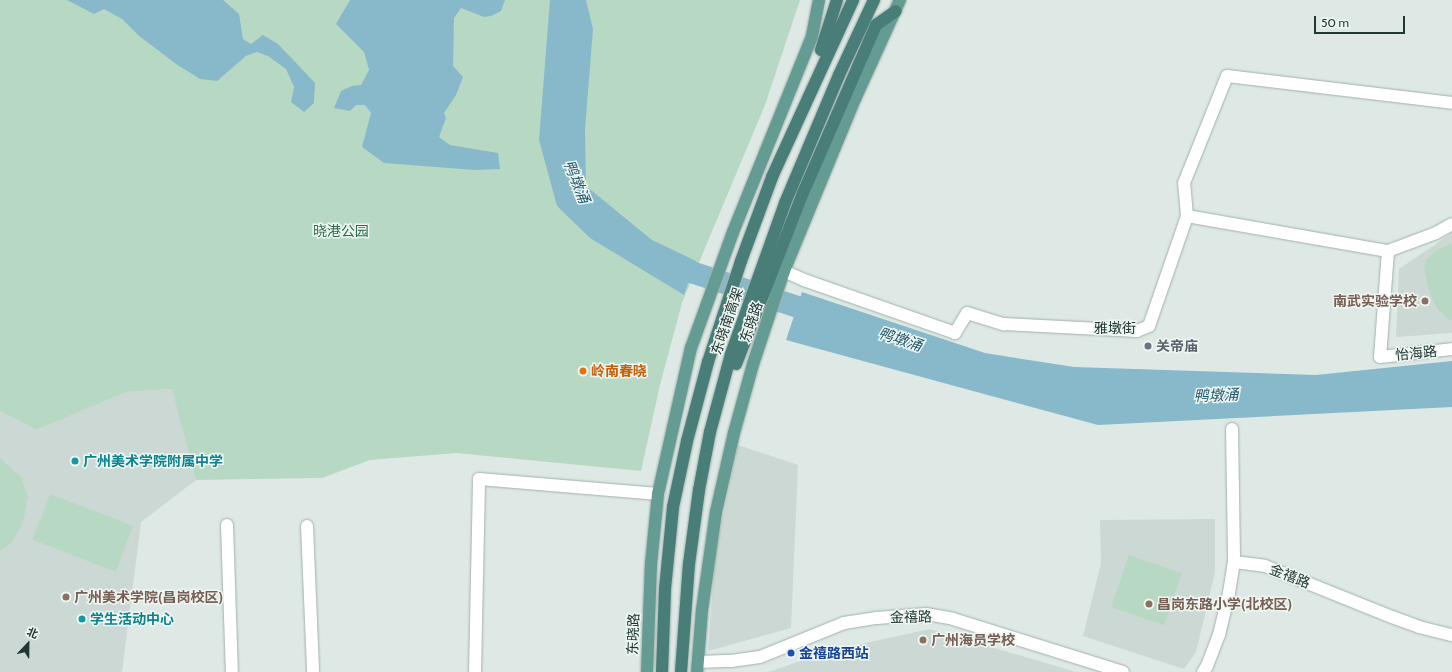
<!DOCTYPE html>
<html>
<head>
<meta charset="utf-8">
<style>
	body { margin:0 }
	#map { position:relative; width:1452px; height:672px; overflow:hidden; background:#dee9e5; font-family:Cabin,"Noto Sans SC",sans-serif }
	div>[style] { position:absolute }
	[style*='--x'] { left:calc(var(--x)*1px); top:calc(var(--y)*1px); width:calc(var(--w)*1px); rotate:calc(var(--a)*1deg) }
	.built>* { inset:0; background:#ccd8d4 }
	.green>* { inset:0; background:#b7d9c4; transform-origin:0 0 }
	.water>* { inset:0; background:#88b9cb }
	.river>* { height:22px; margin:-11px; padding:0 11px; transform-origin:11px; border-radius:11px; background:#88b9cb }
	.roads { filter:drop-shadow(0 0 1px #a1b0ac) drop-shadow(0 0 1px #a1b0ac) }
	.minor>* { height:12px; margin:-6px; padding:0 6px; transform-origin:6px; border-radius:6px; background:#fff }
	.primary>* { height:12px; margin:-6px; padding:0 6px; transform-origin:6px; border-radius:6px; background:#649c94 }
	.trunk>* { height:12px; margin:-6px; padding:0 6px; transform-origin:6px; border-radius:6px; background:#497e78 }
	.dots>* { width:11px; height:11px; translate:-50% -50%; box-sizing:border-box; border:2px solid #eef6f2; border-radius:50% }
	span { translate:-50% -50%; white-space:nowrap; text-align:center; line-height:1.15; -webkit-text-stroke:3px #eef6f2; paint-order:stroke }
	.park-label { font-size:14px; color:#2d6b4c }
	.education-label { font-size:14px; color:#785e54; font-weight:700 }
	.right { translate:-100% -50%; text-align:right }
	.left { translate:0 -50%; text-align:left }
	.street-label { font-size:14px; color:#203733 }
	.worship-label { font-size:14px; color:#5b616d; font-weight:700 }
	.food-label { font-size:14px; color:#c56008; font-weight:700 }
	.culture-label { font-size:14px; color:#0d838f; font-weight:700 }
	.transit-label { font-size:14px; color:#164399; font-weight:700 }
	.water-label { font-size:15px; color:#1f586f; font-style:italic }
	.north { position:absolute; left:8px; top:624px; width:40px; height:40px; -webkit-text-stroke:3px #eef6f2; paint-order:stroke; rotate:22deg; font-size:11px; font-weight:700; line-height:16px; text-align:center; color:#203733 }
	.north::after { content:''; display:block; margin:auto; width:14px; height:18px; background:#203733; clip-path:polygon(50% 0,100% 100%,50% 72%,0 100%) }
	.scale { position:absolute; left:1314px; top:16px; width:91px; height:18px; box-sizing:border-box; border:2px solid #203733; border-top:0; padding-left:5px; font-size:12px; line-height:14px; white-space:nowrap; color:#203733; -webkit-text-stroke:3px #eef6f2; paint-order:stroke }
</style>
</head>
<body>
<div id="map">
	<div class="built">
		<div style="clip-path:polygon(1452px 233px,1452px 333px,1396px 337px,1399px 269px)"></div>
		<div style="clip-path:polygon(173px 389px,196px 480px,141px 522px,122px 672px,0 672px,0 411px,36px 430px,127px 392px)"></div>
		<div style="clip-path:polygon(738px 445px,798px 465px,791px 628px,708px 651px,715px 554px)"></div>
		<div style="clip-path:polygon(1215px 519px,1215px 572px,1196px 652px,1184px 669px,1083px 636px,1101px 563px,1100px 520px)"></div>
		<div style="clip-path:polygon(930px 629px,1076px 672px,769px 672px,829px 651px)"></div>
	</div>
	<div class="green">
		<div style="clip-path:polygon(0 0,800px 0,765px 105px,682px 303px,660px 385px,641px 471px,456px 453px,370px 460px,322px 478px,196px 480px,172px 389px,127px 392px,36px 430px,0 411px)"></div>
		<div style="clip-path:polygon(1452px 243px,1452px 320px,1448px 319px,1438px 310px,1429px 291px,1424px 268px,1426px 260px,1437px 250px)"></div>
		<div style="clip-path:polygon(0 458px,21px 477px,28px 496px,23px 523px,12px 542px,0 551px)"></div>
		<div style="left:50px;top:494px;width:89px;height:49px;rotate:21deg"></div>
		<div style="left:1129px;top:555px;width:56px;height:55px;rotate:19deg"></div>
	</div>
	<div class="water">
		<div style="clip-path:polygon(67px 0,223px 0,239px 14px,243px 39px,251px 44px,263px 35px,278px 44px,299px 66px,315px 83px,314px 103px,304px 112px,291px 102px,294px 87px,286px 69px,268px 56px,257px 52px,246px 56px,217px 81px,200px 79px,176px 64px,138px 35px,122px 19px,104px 9px,94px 14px)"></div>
		<div style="clip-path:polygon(350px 0,505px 0,501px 11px,491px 16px,484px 17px,461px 8px,454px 18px,453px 66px,463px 77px,456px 95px,444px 113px,446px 118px,439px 137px,450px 145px,498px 153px,500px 169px,475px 170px,384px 163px,362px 147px,371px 113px,365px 105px,356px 105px,350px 111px,334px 108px,341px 91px,352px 86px,361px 85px,369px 70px,364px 52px,336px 24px)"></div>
		<div style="clip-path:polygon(550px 0,586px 0,593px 29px,585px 129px,586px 186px,652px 240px,696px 261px,684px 295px,590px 238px,557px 206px,539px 140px)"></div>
		<div style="clip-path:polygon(802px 292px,985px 353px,1074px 367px,1316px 375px,1452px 361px,1452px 407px,1098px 425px,786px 340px)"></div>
	</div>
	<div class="river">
		<div style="--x:664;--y:263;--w:169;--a:18.2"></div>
	</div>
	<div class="roads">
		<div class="minor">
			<div style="--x:1187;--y:216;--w:33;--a:-95"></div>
			<div style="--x:1184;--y:183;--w:115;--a:-68.1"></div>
			<div style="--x:1227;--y:76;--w:227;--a:6.8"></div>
			<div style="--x:1388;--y:251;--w:106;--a:94.3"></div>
			<div style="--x:1380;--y:357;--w:72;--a:-6.3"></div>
			<div style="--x:1388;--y:251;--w:51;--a:-20.6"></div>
			<div style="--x:1436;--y:233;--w:18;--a:-29"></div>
			<div style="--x:784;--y:271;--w:22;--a:24"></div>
			<div style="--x:804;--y:280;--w:160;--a:19.3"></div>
			<div style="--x:955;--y:333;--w:23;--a:-59"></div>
			<div style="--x:967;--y:313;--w:39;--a:17"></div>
			<div style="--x:1004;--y:324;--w:133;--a:3"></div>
			<div style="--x:1137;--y:331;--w:13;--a:-23"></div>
			<div style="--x:1149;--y:326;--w:116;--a:-70.9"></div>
			<div style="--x:1187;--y:216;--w:204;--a:9.9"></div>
			<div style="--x:1232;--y:429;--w:133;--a:89.1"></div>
			<div style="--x:227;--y:525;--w:147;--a:88.1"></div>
			<div style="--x:307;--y:526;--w:146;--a:87.6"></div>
			<div style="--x:698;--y:662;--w:33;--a:-2"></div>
			<div style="--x:731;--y:661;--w:29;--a:-8"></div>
			<div style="--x:760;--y:657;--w:91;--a:-22"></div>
			<div style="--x:844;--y:623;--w:33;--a:-9"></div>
			<div style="--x:877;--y:618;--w:49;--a:-4.7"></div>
			<div style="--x:926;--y:614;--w:27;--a:10"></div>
			<div style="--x:953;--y:619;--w:178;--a:17.3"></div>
			<div style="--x:475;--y:672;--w:193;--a:-88.8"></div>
			<div style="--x:479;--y:479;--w:180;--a:4.8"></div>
			<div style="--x:1203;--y:672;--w:7;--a:-56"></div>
			<div style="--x:1207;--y:666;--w:33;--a:-69"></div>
			<div style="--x:1219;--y:635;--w:43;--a:-76.6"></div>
			<div style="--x:1229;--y:593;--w:31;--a:-81"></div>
			<div style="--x:1234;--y:562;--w:31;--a:7"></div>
			<div style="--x:1265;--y:566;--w:137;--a:21.9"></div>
			<div style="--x:1392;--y:617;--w:29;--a:20"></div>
			<div style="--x:1419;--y:627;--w:34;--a:14"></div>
		</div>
		<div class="primary">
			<div style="--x:647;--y:672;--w:108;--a:-87.9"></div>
			<div style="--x:651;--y:564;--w:70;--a:-84.3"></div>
			<div style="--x:658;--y:494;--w:150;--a:-77.3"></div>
			<div style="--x:691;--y:348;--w:123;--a:-70.1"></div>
			<div style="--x:733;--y:232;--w:211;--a:-68"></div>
			<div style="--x:812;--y:36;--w:37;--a:-79"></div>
			<div style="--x:697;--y:672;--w:62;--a:-85.4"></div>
			<div style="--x:702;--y:610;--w:99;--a:-81.9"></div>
			<div style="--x:716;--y:512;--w:81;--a:-77.2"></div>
			<div style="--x:734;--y:433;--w:72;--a:-74.6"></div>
			<div style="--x:753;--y:364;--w:98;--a:-71.6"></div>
			<div style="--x:784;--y:271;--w:186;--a:-67.6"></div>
			<div style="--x:855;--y:99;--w:109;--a:-65.6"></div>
		</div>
		<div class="trunk">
			<div style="--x:821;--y:50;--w:52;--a:-72.3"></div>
			<div style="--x:736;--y:364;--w:184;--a:-68.6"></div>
			<div style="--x:803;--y:193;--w:183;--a:-66.5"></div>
			<div style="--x:876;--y:25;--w:24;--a:-35"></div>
			<div style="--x:662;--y:672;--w:83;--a:-87.9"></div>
			<div style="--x:665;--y:589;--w:82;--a:-84.4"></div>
			<div style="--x:673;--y:507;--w:67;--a:-78"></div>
			<div style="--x:687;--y:441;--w:82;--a:-75.1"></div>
			<div style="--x:708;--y:362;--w:106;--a:-71.9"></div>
			<div style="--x:741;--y:261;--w:90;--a:-69.7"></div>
			<div style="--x:772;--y:177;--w:195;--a:-65.4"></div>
			<div style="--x:681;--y:672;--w:108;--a:-85.8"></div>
			<div style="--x:689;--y:564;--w:75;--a:-82.3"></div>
			<div style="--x:699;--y:490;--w:59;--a:-79.3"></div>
			<div style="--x:710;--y:432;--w:81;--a:-74.9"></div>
			<div style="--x:731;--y:354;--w:160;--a:-70.3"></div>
			<div style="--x:785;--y:203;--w:139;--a:-67.1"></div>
			<div style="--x:839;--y:75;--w:83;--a:-65"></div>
		</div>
	</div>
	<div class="dots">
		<div style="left:1425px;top:301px;background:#8d6e63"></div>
		<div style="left:1148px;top:346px;background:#6b7280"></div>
		<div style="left:583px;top:371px;background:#e8710a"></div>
		<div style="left:75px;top:461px;background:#0f9aa8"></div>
		<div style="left:66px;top:597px;background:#8d6e63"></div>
		<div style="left:1149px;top:604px;background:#8d6e63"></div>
		<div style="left:82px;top:619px;background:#0f9aa8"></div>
		<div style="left:923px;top:640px;background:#8d6e63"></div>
		<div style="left:791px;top:653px;background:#1a4fb4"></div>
	</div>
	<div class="park-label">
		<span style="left:341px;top:231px">晓港公园</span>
	</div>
	<div class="education-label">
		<span class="right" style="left:1417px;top:301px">南武实验学校</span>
		<span class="left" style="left:74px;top:597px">广州美术学院(昌岗校区)</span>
		<span class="left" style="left:1157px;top:604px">昌岗东路小学(北校区)</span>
		<span class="left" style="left:931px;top:640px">广州海员学校</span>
	</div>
	<div class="street-label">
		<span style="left:727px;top:321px;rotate:-71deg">东晓南高架</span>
		<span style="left:751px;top:322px;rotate:-71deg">东晓路</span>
		<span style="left:1115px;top:328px">雅墩街</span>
		<span style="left:1416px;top:353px;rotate:-6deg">怡海路</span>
		<span style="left:1290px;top:576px;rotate:21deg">金禧路</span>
		<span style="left:911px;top:617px;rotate:-1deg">金禧路</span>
		<span style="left:633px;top:634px;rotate:-88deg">东晓路</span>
	</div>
	<div class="worship-label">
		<span class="left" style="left:1156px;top:346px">关帝庙</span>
	</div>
	<div class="food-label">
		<span class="left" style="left:591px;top:371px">岭南春晓</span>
	</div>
	<div class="culture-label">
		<span class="left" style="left:83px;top:461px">广州美术学院附属中学</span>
		<span class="left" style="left:90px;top:619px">学生活动中心</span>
	</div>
	<div class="transit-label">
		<span class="left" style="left:799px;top:653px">金禧路西站</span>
	</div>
	<div class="water-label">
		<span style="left:576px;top:182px;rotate:68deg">鸭墩涌</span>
		<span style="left:900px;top:340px;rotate:18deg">鸭墩涌</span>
		<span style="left:1216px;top:396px;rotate:-2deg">鸭墩涌</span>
	</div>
	<div class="north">北</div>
	<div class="scale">50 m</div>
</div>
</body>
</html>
